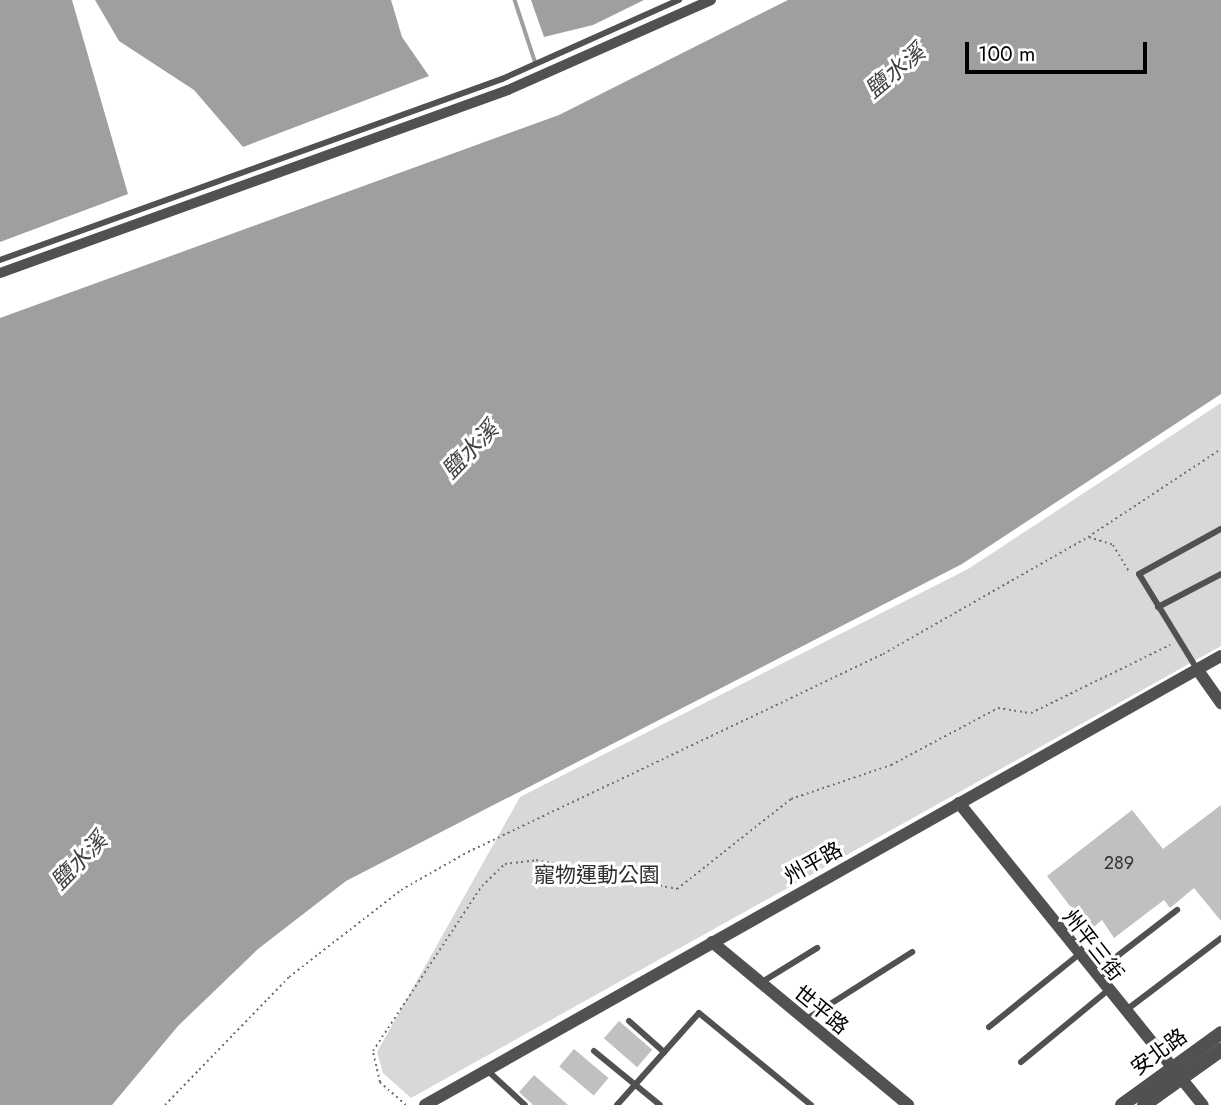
<!DOCTYPE html>
<html>
<head>
<meta charset="utf-8">
<style>
	body { margin:0 }
	#map { position:relative; width:1221px; height:1105px; overflow:hidden; background:#fff; font-family:Jost,"Noto Sans TC",sans-serif }
	div>[style] { position:absolute }
	[style*='--x'] { left:calc(var(--x)*1px); top:calc(var(--y)*1px); width:calc(var(--w)*1px); rotate:calc(var(--a)*1deg) }
	.green>* { inset:0; background:#d8d8d8 }
	.water>* { inset:0; background:#9f9f9f }
	.stream>* { height:3.5px; margin:-1.75px; padding:0 1.75px; transform-origin:1.75px; border-radius:1.75px; background:#9f9f9f }
	.building>* { inset:0; background:#c0c0c0; transform-origin:0 0 }
	.path>* { height:2px; margin-top:-1px; transform-origin:0; background:repeating-linear-gradient(90deg,#737373 0 2px,transparent 0 5.5px) }
	.service>* { height:6px; margin:-3px; padding:0 3px; transform-origin:3px; border-radius:3px; background:#515151 }
	.pedestrian>* { height:10px; margin:-5px; padding:0 5px; transform-origin:5px; border-radius:5px; background:#515151 }
	.minor>* { height:12px; margin:-6px; padding:0 6px; transform-origin:6px; border-radius:6px; background:#515151 }
	.tertiary>* { height:14px; margin:-7px; padding:0 7px; transform-origin:7px; border-radius:7px; background:#515151 }
	span { translate:-50% -50%; white-space:nowrap; text-align:center; line-height:1.15; -webkit-text-stroke:6px #fff; paint-order:stroke }
	.number-label { font-size:18px; color:#303030 }
	.number-label span { -webkit-text-stroke-width:0 }
	.street-label { font-size:21px; color:#000 }
	.park-label { font-size:21px; color:#2f2f2f }
	.water-label { font-size:23px; color:#404040; font-style:italic }
	.scale { position:absolute; left:965px; top:42px; width:182px; height:32px; box-sizing:border-box; border:4px solid #000; border-top:0; padding-left:9px; font-size:21px; line-height:24px; white-space:nowrap; color:#000; -webkit-text-stroke:5px #fff; paint-order:stroke }
</style>
</head>
<body>
<div id="map">
	<div class="green">
		<div style="clip-path:polygon(1221px 403px,1221px 646px,411px 1098px,383px 1073px,377px 1052px,520px 797px,968px 569px)"></div>
	</div>
	<div class="water">
		<div style="clip-path:polygon(0 0,72px 0,128px 194px,0 242px)"></div>
		<div style="clip-path:polygon(95px 0,391px 0,402px 37px,429px 76px,243px 147px,194px 90px,119px 41px)"></div>
		<div style="clip-path:polygon(531px 0,644px 0,593px 25px,544px 37px)"></div>
		<div style="clip-path:polygon(788px 0,1221px 0,1221px 394px,962px 564px,346px 881px,258px 949px,178px 1026px,112px 1105px,0 1105px,0 318px,559px 115px)"></div>
	</div>
	<div class="stream">
		<div style="--x:515;--y:0;--w:67;--a:71.8"></div>
	</div>
	<div class="building">
		<div style="clip-path:polygon(1221px 805px,1221px 921px,1194px 888px,1170px 908px,1164px 900px,1114px 938px,1102px 920px,1089px 931px,1047px 876px,1132px 810px,1163px 849px)"></div>
		<div style="left:619px;top:1021px;width:44px;height:23px;rotate:41deg"></div>
		<div style="left:574px;top:1049px;width:45px;height:23px;rotate:40deg"></div>
		<div style="clip-path:polygon(534px 1075px,568px 1105px,533px 1105px,519px 1092px)"></div>
	</div>
	<div class="path">
		<div style="--x:1089;--y:537;--w:25;--a:18"></div>
		<div style="--x:1113;--y:545;--w:31;--a:59"></div>
		<div style="--x:165;--y:1105;--w:178;--a:-45.9"></div>
		<div style="--x:289;--y:977;--w:142;--a:-37.8"></div>
		<div style="--x:401;--y:890;--w:77;--a:-29.6"></div>
		<div style="--x:468;--y:852;--w:460;--a:-25.5"></div>
		<div style="--x:883;--y:654;--w:236;--a:-29.7"></div>
		<div style="--x:1088;--y:537;--w:159;--a:-33.5"></div>
		<div style="--x:406;--y:1105;--w:35;--a:-139"></div>
		<div style="--x:380;--y:1082;--w:32;--a:-103"></div>
		<div style="--x:373;--y:1051;--w:198;--a:-56.6"></div>
		<div style="--x:482;--y:886;--w:32;--a:-44"></div>
		<div style="--x:505;--y:864;--w:31;--a:-7"></div>
		<div style="--x:536;--y:860;--w:144;--a:11.6"></div>
		<div style="--x:677;--y:889;--w:145;--a:-38.3"></div>
		<div style="--x:791;--y:799;--w:106;--a:-18.8"></div>
		<div style="--x:891;--y:765;--w:121;--a:-28"></div>
		<div style="--x:998;--y:708;--w:33;--a:9"></div>
		<div style="--x:1031;--y:713;--w:155;--a:-26.1"></div>
	</div>
	<div class="service">
		<div style="--x:0;--y:260;--w:534;--a:-19.83"></div>
		<div style="--x:502;--y:79;--w:194;--a:-24.1"></div>
		<div style="--x:1158;--y:607;--w:71;--a:-27.6"></div>
		<div style="--x:1197;--y:669;--w:111;--a:-121.4"></div>
		<div style="--x:1139;--y:574;--w:94;--a:-28.8"></div>
		<div style="--x:1094;--y:974;--w:105;--a:-37.6"></div>
		<div style="--x:762;--y:982;--w:65;--a:-31.7"></div>
		<div style="--x:1125;--y:1011;--w:121;--a:-37.2"></div>
		<div style="--x:805;--y:1020;--w:127;--a:-32.4"></div>
		<div style="--x:629;--y:1021;--w:47;--a:41.5"></div>
		<div style="--x:989;--y:1027;--w:113;--a:-38.9"></div>
		<div style="--x:594;--y:1051;--w:85;--a:39.3"></div>
		<div style="--x:1021;--y:1062;--w:110;--a:-39.5"></div>
		<div style="--x:488;--y:1071;--w:50;--a:42.6"></div>
		<div style="--x:617;--y:1105;--w:123;--a:-48.3"></div>
		<div style="--x:699;--y:1013;--w:145;--a:39.4"></div>
	</div>
	<div class="pedestrian">
		<div style="--x:0;--y:273;--w:540;--a:-19.81"></div>
		<div style="--x:508;--y:90;--w:222;--a:-23.9"></div>
	</div>
	<div class="minor">
		<div style="--x:1197;--y:669;--w:42;--a:54.8"></div>
		<div style="--x:959;--y:803;--w:388;--a:51.1"></div>
		<div style="--x:712;--y:942;--w:255;--a:39.7"></div>
		<div style="--x:425;--y:1105;--w:914;--a:-29.43"></div>
	</div>
	<div class="tertiary">
		<div style="--x:1122;--y:1105;--w:122;--a:-36"></div>
		<div style="--x:1144;--y:1105;--w:95;--a:-35.5"></div>
	</div>
	<div class="number-label">
		<span style="left:1119px;top:863px">289</span>
	</div>
	<div class="street-label">
		<span style="left:813px;top:863px;rotate:-29deg">州平路</span>
		<span style="left:1093px;top:945px;rotate:52deg">州平三街</span>
		<span style="left:821px;top:1010px;rotate:39deg">世平路</span>
		<span style="left:1159px;top:1052px;rotate:-36deg">安北路</span>
	</div>
	<div class="park-label">
		<span style="left:597px;top:875px">寵物運動公園</span>
	</div>
	<div class="water-label">
		<span style="left:895px;top:71px;rotate:-40deg">鹽水溪</span>
		<span style="left:470px;top:450px;rotate:-46deg">鹽水溪</span>
		<span style="left:79px;top:861px;rotate:-46deg">鹽水溪</span>
	</div>
	<div class="scale">100 m</div>
</div>
</body>
</html>
